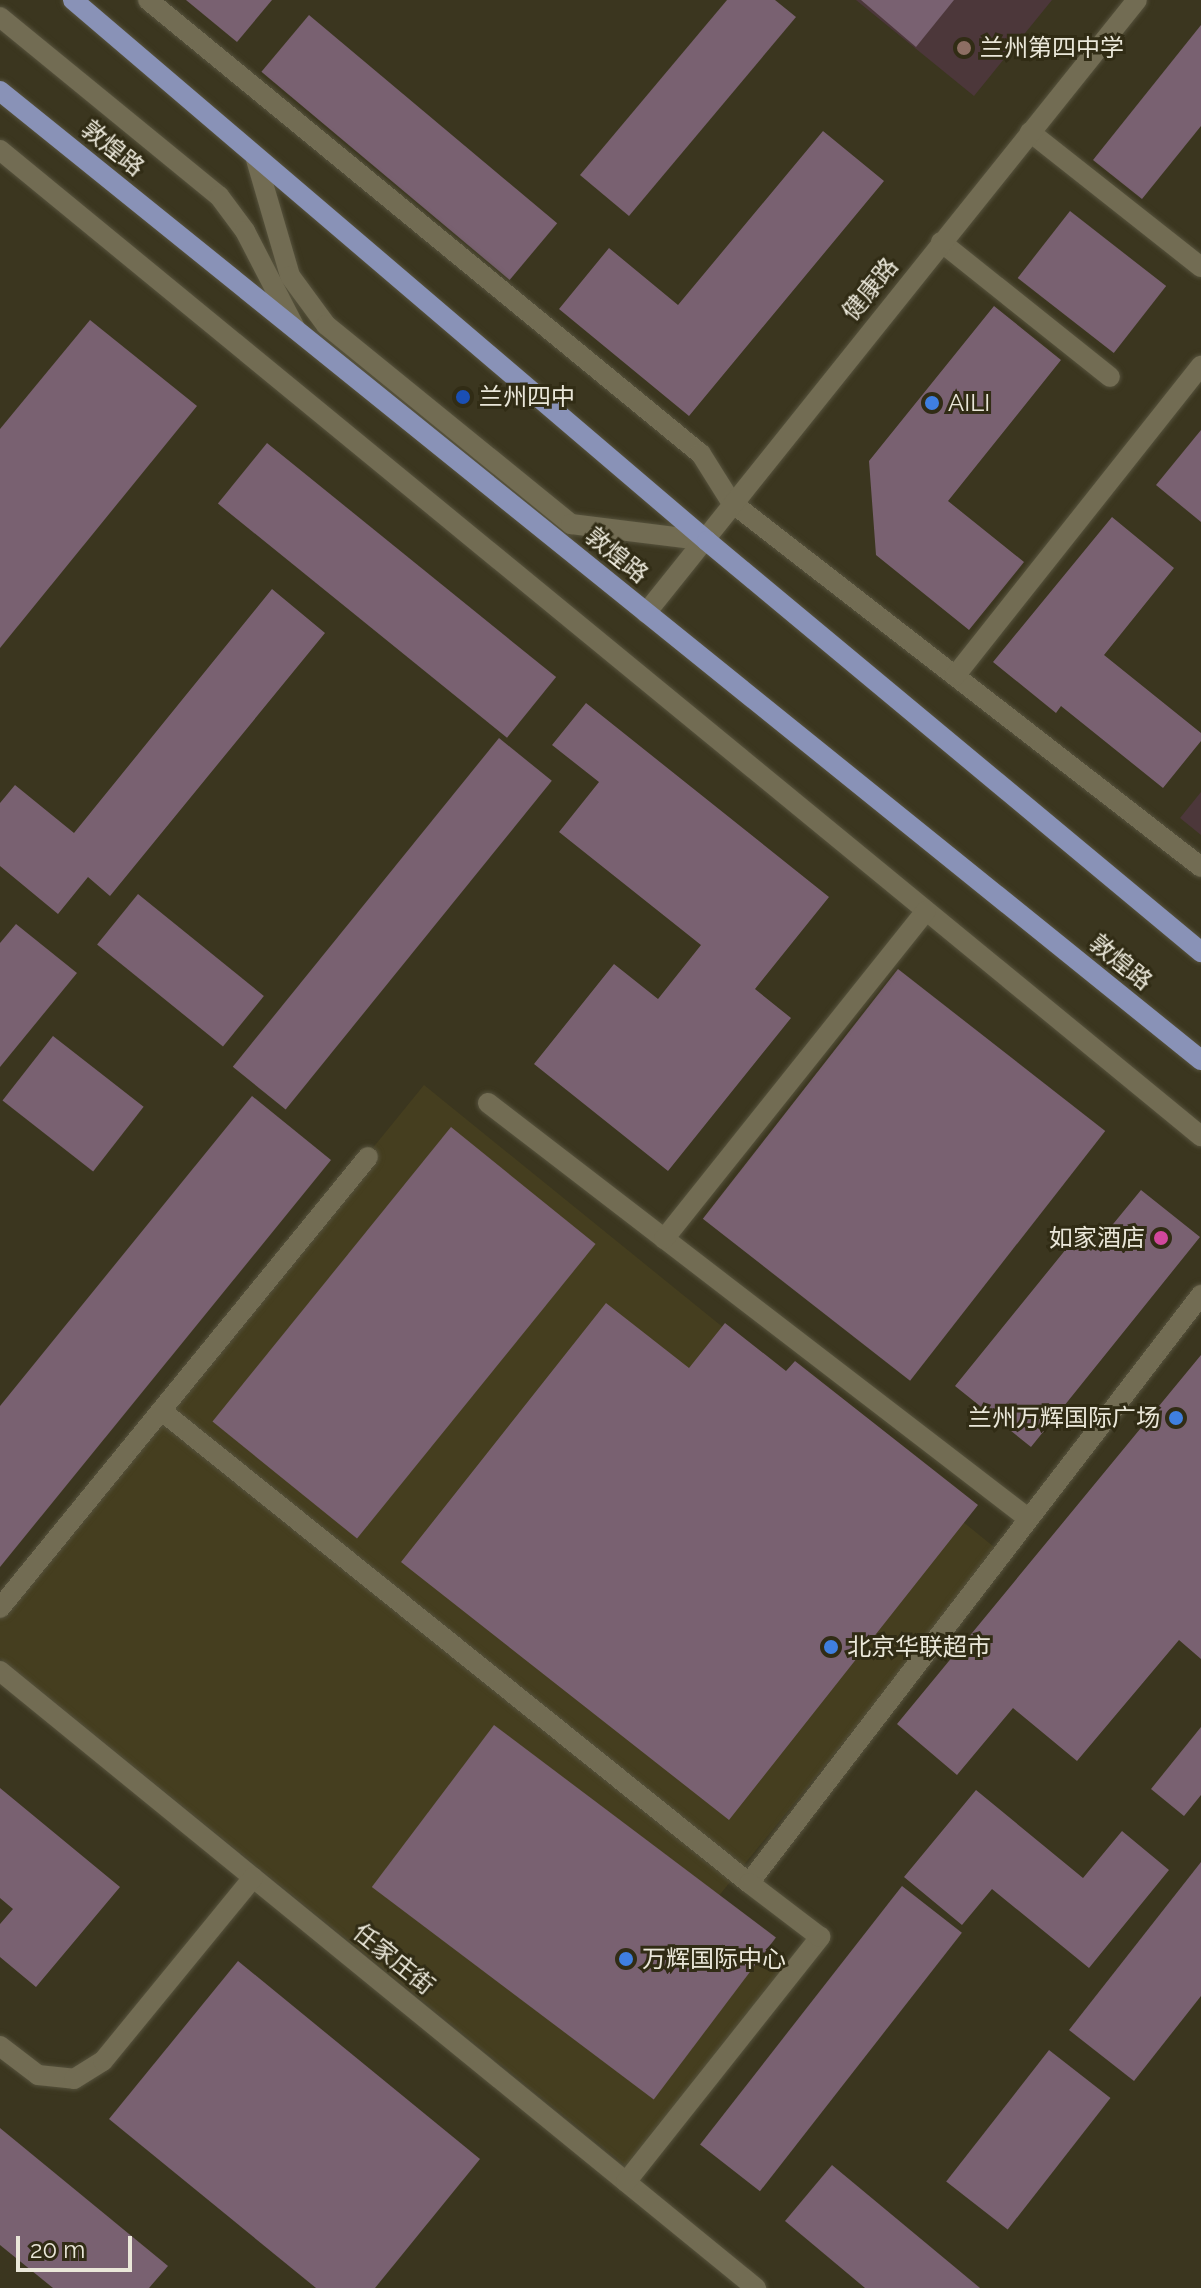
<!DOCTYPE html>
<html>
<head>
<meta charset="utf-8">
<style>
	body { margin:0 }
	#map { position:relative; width:1201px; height:2288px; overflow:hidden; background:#3b361f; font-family:Raleway,"Noto Sans SC",sans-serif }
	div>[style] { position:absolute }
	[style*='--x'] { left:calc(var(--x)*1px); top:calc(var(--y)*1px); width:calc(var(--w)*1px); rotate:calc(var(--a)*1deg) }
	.built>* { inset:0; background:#453e1f }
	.education>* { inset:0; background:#4c373a }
	.building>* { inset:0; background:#796171; transform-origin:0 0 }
	.roads { filter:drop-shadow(0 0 2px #56523d) drop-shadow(0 0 2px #56523d) }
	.minor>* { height:20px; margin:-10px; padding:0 10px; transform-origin:10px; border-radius:10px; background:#726c53 }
	.major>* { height:20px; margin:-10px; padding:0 10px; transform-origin:10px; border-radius:10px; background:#8992b7 }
	.dots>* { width:22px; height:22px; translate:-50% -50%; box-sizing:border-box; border:4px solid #312c15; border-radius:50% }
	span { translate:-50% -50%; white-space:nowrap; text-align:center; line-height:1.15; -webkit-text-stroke:6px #312c15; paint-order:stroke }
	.poi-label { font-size:24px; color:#eae7d9 }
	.left { translate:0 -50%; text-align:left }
	.right { translate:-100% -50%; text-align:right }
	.street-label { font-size:24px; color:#eae7d9 }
	.scale { position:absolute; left:16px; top:2236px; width:116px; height:36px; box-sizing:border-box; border:4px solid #eae7d9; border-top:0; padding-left:10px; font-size:24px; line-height:28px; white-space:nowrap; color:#eae7d9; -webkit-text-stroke:6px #312c15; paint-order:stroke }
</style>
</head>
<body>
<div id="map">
	<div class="built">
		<div style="clip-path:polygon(424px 1085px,999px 1551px,709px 1908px,794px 1978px,635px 2173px,0 1658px,0 1606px)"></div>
	</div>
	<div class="education">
		<div style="clip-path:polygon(856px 0,1052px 0,974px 96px)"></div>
		<div style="clip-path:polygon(1201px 792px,1201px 835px,1180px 818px)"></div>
	</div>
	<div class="building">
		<div style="clip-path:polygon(186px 0,272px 0,237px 42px)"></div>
		<div style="clip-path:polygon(727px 0,775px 0,796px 17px,629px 216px,580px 175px)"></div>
		<div style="clip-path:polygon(861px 0,954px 0,916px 47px)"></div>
		<div style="left:309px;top:15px;width:324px;height:74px;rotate:40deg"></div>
		<div style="clip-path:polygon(1201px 25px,1201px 126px,1142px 199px,1093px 160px)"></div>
		<div style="clip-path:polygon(823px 131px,884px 181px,689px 416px,559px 309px,609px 248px,678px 305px)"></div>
		<div style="left:1070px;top:211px;width:122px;height:85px;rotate:38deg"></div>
		<div style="clip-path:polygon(994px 306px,1061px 360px,948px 501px,1024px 562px,969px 630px,876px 555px,869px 461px)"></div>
		<div style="clip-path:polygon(90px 320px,197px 406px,0 648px,0 429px)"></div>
		<div style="clip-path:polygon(1201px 430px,1201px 522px,1156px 485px)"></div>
		<div style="left:267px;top:443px;width:372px;height:78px;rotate:39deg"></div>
		<div style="clip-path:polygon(1112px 517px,1174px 568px,1104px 655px,1201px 733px,1201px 741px,1163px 788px,1061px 706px,1056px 713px,993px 662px)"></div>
		<div style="clip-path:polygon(272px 589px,325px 633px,110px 896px,88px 877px,58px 914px,0 866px,0 803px,15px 785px,74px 833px)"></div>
		<div style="clip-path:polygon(586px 703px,829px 897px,755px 989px,791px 1018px,668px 1171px,534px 1064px,614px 964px,658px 999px,701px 945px,559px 832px,599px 782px,552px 745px)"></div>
		<div style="left:499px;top:738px;width:68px;height:423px;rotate:39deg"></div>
		<div style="left:138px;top:894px;width:162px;height:65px;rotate:39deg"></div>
		<div style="clip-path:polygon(16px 924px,77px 973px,0 1067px,0 943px)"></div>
		<div style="left:898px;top:969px;width:263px;height:317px;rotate:38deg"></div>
		<div style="left:53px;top:1036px;width:115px;height:82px;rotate:38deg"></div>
		<div style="clip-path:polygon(252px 1096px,331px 1160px,0 1567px,0 1406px)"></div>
		<div style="left:451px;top:1127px;width:186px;height:379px;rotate:39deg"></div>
		<div style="clip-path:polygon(1141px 1190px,1200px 1237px,1031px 1447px,955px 1386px,1075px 1238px,1091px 1251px)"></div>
		<div style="clip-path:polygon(606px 1303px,689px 1368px,725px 1323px,786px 1371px,795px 1361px,978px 1505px,729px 1820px,401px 1562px)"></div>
		<div style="clip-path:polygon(1201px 1355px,1201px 1659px,1179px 1640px,1077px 1761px,1013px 1708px,957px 1775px,897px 1724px)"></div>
		<div style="left:494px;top:1725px;width:353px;height:203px;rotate:37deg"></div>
		<div style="clip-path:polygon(1201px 1727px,1201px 1795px,1184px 1816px,1151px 1789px)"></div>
		<div style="clip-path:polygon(0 1788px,120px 1887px,36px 1987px,0 1957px,0 1924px,13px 1909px,0 1898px)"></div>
		<div style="clip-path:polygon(976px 1790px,1083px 1878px,1122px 1831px,1169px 1870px,1089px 1968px,992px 1889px,962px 1925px,904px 1877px)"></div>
		<div style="clip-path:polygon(1201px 1862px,1201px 1996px,1134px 2081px,1069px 2030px)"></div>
		<div style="left:902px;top:1886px;width:76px;height:328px;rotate:38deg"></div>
		<div style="clip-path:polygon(238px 1961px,480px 2159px,375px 2288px,316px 2288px,109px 2119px)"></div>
		<div style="left:1049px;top:2050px;width:78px;height:167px;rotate:38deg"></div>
		<div style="clip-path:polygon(0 2128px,168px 2266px,149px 2288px,53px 2288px,0 2245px)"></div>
		<div style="clip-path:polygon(832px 2165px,980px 2288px,865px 2288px,785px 2221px)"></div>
	</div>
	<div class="roads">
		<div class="minor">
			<div style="--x:148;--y:0;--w:715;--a:39.39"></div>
			<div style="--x:701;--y:454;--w:57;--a:58"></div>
			<div style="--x:731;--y:502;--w:595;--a:37.83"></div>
			<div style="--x:0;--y:17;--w:283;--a:39.3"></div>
			<div style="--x:219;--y:196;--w:44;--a:53.4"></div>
			<div style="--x:245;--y:231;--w:111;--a:62.7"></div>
			<div style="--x:1030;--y:132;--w:218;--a:38.3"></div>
			<div style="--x:0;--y:150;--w:1554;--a:39.39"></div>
			<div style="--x:255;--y:156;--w:125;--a:73.7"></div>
			<div style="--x:290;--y:276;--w:61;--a:53.7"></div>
			<div style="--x:326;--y:325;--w:316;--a:39.1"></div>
			<div style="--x:571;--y:524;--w:137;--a:7.1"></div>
			<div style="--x:941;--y:242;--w:216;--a:38.6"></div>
			<div style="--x:646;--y:613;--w:785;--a:-51.31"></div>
			<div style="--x:955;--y:676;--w:396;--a:-51.6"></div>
			<div style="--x:488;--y:1103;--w:682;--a:37.56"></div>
			<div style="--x:664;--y:1239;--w:420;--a:-51.4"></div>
			<div style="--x:163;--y:1412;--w:752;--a:38.79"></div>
			<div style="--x:749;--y:1883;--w:742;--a:-52.45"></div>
			<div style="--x:0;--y:1608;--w:582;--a:-50.79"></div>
			<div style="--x:0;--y:1671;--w:976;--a:39.22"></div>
			<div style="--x:0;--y:2046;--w:48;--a:37.3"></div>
			<div style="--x:38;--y:2075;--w:36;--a:6"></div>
			<div style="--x:74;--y:2079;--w:34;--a:-32"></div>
			<div style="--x:103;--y:2061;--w:237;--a:-50.7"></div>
			<div style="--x:626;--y:2182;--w:313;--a:-51.6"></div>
			<div style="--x:820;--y:1937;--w:89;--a:-142.7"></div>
		</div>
		<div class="major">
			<div style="--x:73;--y:0;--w:833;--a:40.47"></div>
			<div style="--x:707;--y:541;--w:643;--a:39.76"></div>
			<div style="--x:0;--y:91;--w:1543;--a:38.9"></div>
		</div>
	</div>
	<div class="dots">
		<div style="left:964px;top:48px;background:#8d6e63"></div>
		<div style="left:463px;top:397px;background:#1a4fb4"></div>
		<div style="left:932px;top:403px;background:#3f7fe0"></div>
		<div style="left:1161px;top:1238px;background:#d1479c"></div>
		<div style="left:1176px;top:1418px;background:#3f7fe0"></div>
		<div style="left:831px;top:1647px;background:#3f7fe0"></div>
		<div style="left:626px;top:1959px;background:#3f7fe0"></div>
	</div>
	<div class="poi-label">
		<span class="left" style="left:980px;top:48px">兰州第四中学</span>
		<span class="left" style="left:479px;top:397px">兰州四中</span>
		<span class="left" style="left:948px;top:403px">AILI</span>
		<span class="right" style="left:1145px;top:1238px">如家酒店</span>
		<span class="right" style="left:1160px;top:1418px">兰州万辉国际广场</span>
		<span class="left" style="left:847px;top:1647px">北京华联超市</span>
		<span class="left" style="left:642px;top:1959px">万辉国际中心</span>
	</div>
	<div class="street-label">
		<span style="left:113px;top:148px;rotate:39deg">敦煌路</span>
		<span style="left:870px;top:289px;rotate:-51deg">健康路</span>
		<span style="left:617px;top:555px;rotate:39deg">敦煌路</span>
		<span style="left:1121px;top:962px;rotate:39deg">敦煌路</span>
		<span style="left:394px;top:1959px;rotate:39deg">任家庄街</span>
	</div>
	<div class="scale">20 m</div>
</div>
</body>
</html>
